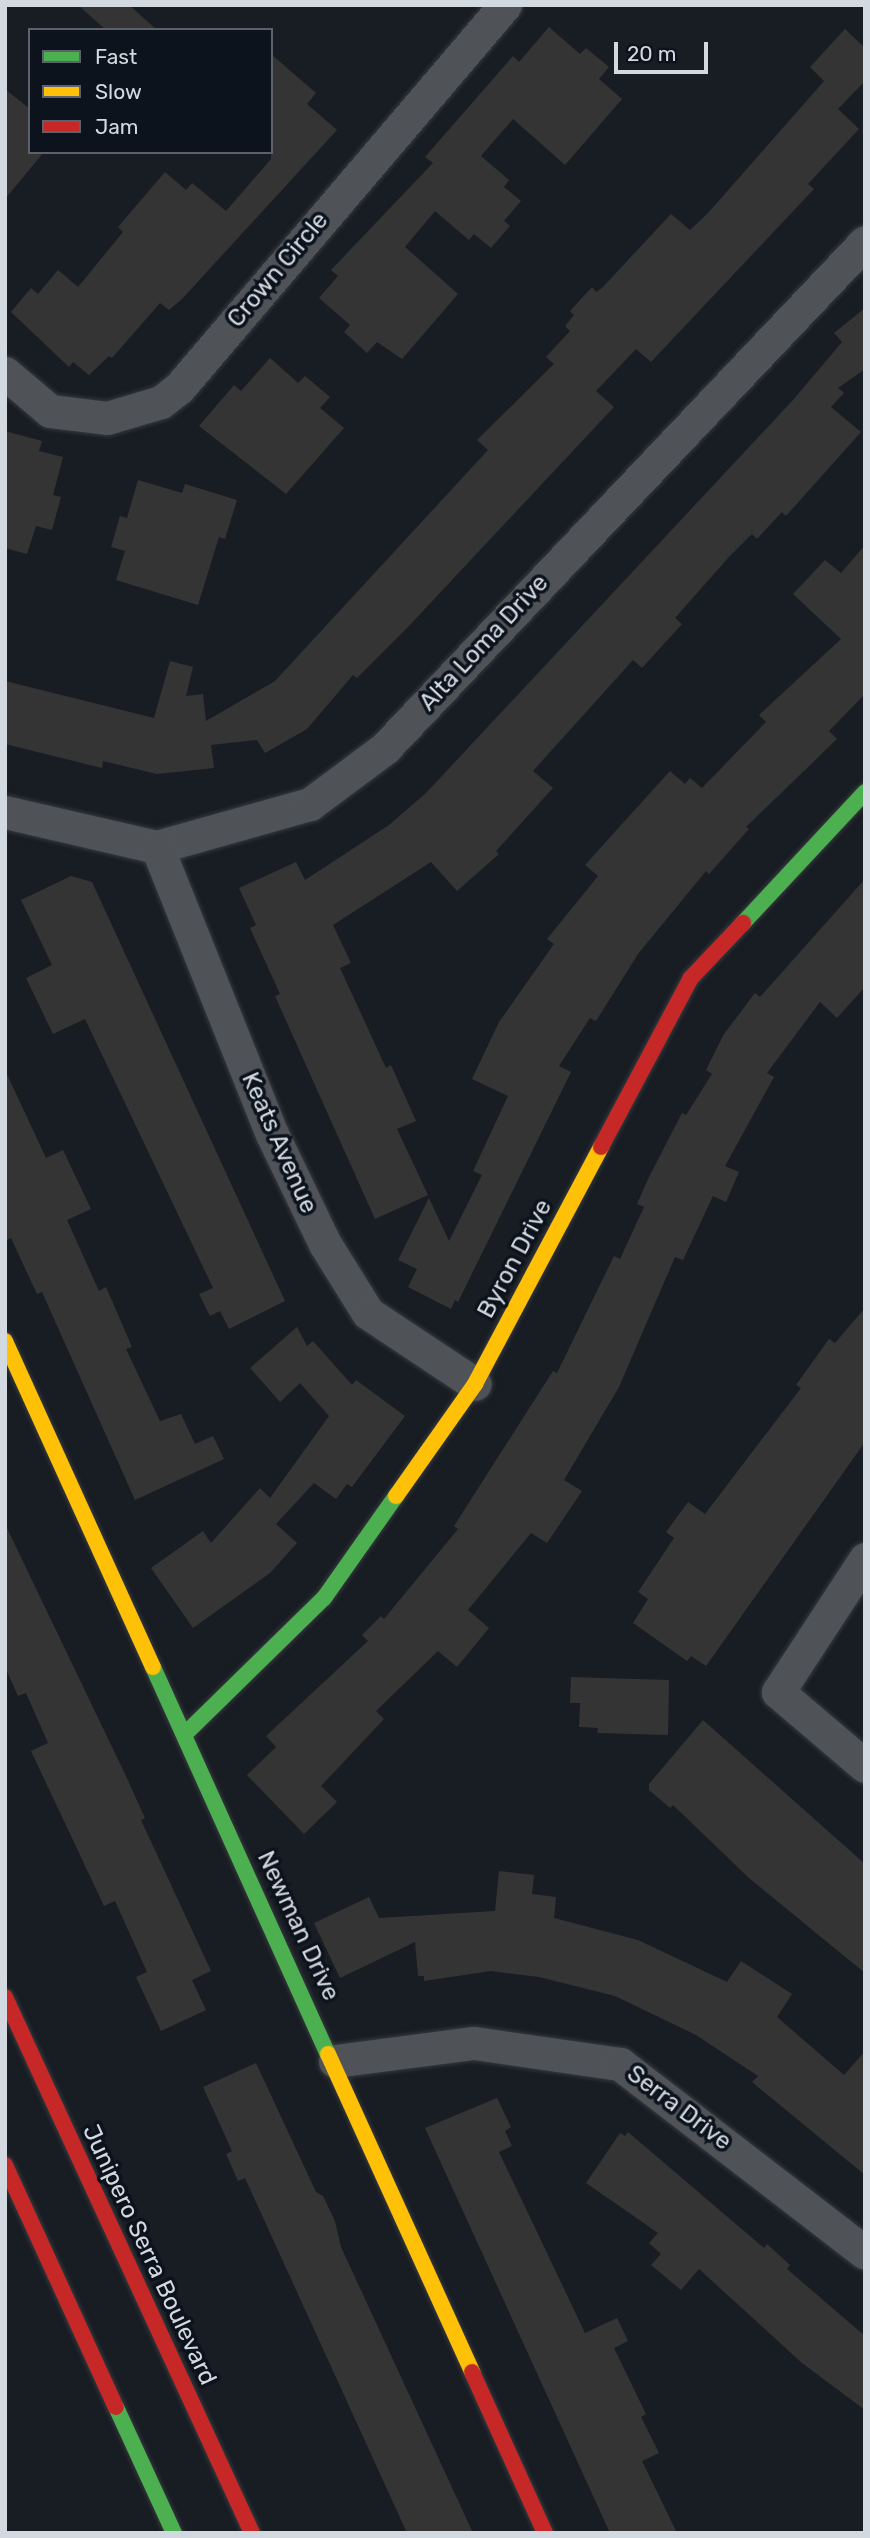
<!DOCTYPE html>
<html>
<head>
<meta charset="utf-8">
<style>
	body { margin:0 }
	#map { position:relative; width:870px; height:2538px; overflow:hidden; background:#181d23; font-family:Rubik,sans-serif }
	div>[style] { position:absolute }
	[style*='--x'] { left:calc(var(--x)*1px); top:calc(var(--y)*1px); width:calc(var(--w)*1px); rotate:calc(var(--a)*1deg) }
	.building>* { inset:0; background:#343435 }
	.roads { filter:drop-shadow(0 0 2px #36393e) drop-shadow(0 0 2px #36393e) }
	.street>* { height:33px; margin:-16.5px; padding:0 16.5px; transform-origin:16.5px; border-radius:16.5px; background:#4f5357 }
	.fast>* { height:16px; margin:-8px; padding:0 8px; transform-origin:8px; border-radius:8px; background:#4caf50 }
	.slow>* { height:16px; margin:-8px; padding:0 8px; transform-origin:8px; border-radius:8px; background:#ffc107 }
	.jam>* { height:16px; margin:-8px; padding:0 8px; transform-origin:8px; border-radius:8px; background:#c62828 }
	span { translate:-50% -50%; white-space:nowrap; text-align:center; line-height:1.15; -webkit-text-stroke:7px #0c131d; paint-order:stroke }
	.street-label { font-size:24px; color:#d3d9e0 }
	.frame { position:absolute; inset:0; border:7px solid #d3d9e0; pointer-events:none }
	.legend { position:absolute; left:28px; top:28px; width:245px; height:126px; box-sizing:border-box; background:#0c131d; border:2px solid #5c626b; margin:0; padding:9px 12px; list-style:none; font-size:21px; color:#d3d9e0 }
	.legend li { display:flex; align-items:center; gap:14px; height:35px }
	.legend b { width:35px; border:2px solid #5c626b }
	.scale { position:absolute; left:614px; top:42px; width:94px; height:32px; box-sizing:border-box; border:4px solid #d3d9e0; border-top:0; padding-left:9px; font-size:21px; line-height:24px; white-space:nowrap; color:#d3d9e0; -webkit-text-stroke:5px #0c131d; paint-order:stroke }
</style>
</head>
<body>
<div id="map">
	<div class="building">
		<div style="clip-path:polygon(78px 5px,129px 5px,157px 30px,106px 30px)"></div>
		<div style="clip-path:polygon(549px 27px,580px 54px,586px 48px,609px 67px,599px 79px,622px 99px,565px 165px,513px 119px,481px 156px,509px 180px,504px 187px,521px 201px,504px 221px,510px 226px,491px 248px,474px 234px,469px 240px,435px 211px,405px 247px,458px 294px,402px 359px,377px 342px,367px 353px,344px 332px,350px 325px,319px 298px,338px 276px,331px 270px,433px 163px,425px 157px,513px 56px,519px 62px)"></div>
		<div style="clip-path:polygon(845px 29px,865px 48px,865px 81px,838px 109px,859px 129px,808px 184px,814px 189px,651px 362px,636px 349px,596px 391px,614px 407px,408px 627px,357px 678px,353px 675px,307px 729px,265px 753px,257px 740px,211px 745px,214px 768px,157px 774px,103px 761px,102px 768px,5px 744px,5px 681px,154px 718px,170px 661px,193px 667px,186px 696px,203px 694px,206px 721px,275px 681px,488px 450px,477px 440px,554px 364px,546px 357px,570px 331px,565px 326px,574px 315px,570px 311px,592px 287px,596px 292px,602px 288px,671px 214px,690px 230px,709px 212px,824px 81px,810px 67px)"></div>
		<div style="clip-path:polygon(271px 54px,316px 93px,307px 104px,337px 130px,182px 299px,169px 310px,160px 303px,112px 358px,109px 356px,89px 375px,73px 362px,69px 367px,11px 312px,31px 288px,38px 294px,58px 270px,78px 287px,123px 232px,118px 227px,165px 172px,186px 190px,192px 183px,226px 211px,271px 159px)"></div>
		<div style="clip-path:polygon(5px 89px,30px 109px,30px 152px,44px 152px,5px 199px)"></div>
		<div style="clip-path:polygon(865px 308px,865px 369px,838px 388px,844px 393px,831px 407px,861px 432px,786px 516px,782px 512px,757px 539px,752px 534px,728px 558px,675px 618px,682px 624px,642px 668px,633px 660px,533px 771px,553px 788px,496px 851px,499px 854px,457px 891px,431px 862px,333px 925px,351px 963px,340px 968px,386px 1068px,391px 1065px,416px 1121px,397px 1129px,428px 1195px,375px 1219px,275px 996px,280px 994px,250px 928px,256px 925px,239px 888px,296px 862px,305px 880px,389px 825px,426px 793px,793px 400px,842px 342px,834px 333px)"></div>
		<div style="clip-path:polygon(270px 358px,298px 383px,305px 376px,330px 397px,320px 408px,344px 428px,286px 494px,199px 426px,234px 385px,241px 391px)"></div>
		<div style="clip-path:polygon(5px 431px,42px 441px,39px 451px,63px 457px,53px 495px,61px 497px,52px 530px,36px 526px,27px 554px,5px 548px)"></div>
		<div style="clip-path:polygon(138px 480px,182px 493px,185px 484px,237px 500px,225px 539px,219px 537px,198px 605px,116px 580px,125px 551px,111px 547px,120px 516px,127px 518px)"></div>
		<div style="clip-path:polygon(865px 545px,865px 694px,829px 731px,837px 739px,746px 827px,749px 829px,709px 874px,706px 871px,638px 954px,596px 1021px,590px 1018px,559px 1066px,571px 1072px,458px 1302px,455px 1300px,451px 1309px,408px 1287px,417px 1269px,398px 1260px,429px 1198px,449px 1241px,482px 1175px,473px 1171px,508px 1096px,472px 1079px,499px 1022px,554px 944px,547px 939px,598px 876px,585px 865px,670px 771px,685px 784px,690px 778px,702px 788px,766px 722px,759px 715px,841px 639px,793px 594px,825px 560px,841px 573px)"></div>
		<div style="clip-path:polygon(71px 876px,92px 882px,285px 1301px,229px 1329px,220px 1311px,210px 1316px,199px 1294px,213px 1288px,85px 1019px,53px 1034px,26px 978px,52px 965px,21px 900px)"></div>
		<div style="clip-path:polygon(865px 879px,865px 987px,837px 1018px,820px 1002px,767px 1073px,774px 1077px,725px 1166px,739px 1172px,726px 1202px,713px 1196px,683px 1260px,675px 1257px,619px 1387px,564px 1480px,582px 1491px,547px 1543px,531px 1533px,468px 1610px,489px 1628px,457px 1667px,438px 1651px,376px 1711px,384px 1719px,321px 1786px,337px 1802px,304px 1834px,247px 1775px,276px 1747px,266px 1736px,368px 1641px,362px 1635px,381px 1616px,384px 1619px,458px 1529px,454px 1526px,553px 1371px,557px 1373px,614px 1256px,620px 1259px,644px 1207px,637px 1204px,649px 1177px,682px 1113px,686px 1115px,712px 1074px,706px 1070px,724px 1034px,755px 993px,760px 997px)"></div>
		<div style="clip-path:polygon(5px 1070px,46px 1158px,63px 1150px,91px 1209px,67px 1220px,99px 1291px,106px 1287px,132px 1347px,126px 1349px,160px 1421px,181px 1414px,195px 1444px,213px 1436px,224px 1459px,135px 1500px,42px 1292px,37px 1294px,11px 1238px,5px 1241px)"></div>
		<div style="clip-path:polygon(865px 1308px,865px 1442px,706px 1666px,691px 1656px,687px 1661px,633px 1623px,648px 1599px,638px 1592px,674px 1538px,666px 1532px,688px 1502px,705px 1514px,801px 1388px,796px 1385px,829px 1339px,835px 1343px)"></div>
		<div style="clip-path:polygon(297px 1327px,307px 1346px,313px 1341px,352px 1385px,356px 1380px,405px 1416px,352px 1487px,347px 1484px,336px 1499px,314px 1483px,276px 1524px,297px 1543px,270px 1573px,193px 1628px,151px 1568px,203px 1531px,211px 1543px,260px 1488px,270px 1498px,329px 1416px,300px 1383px,280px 1402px,250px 1368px)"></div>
		<div style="clip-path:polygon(5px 1524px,124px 1772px,145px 1818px,141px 1820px,211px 1971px,192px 1980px,206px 2010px,161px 2031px,136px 1977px,147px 1972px,115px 1901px,104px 1906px,31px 1751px,48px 1743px,26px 1693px,18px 1696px,5px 1667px)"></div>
		<div style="clip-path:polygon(571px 1677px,669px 1680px,668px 1735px,597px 1733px,598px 1728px,579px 1727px,580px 1703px,570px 1703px)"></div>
		<div style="clip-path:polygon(703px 1720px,865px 1864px,865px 1973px,749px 1878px,673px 1805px,670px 1808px,649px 1790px,649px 1784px)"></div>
		<div style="clip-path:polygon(499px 1871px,534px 1875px,532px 1894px,556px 1897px,554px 1918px,638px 1940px,727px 1982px,741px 1961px,792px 1994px,777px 2017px,844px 2075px,865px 2051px,865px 2175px,752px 2082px,758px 2076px,696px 2035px,615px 1996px,539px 1977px,491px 1971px,424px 1981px,424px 1976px,418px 1976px,415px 1942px,340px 1978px,314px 1923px,369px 1897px,379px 1918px,495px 1911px)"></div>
		<div style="clip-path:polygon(256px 2063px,316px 2192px,323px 2196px,335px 2221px,341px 2247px,473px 2533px,407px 2533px,245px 2178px,238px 2181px,226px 2154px,232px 2151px,203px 2087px)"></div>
		<div style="clip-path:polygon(497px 2098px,511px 2127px,505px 2131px,512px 2146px,499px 2152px,585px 2333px,617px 2318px,628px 2341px,614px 2348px,646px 2414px,641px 2417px,659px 2453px,642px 2461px,677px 2533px,610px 2533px,425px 2128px)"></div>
		<div style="clip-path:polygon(628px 2132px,764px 2248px,767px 2244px,790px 2265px,787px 2269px,865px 2336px,865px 2410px,802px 2363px,699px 2269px,681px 2290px,651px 2265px,661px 2254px,649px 2243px,658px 2233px,586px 2183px,620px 2133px,625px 2136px)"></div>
	</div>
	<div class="roads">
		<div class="street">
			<div style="--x:5;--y:373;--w:59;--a:40.2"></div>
			<div style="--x:50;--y:411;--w:57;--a:7"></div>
			<div style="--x:107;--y:418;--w:56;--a:-16.5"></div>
			<div style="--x:161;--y:402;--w:23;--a:-38"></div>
			<div style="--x:179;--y:388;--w:503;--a:-49.6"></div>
			<div style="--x:5;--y:812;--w:156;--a:13"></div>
			<div style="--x:157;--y:847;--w:159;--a:-15.7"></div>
			<div style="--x:310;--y:804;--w:94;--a:-36.7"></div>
			<div style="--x:385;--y:748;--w:697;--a:-46.51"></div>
			<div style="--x:157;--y:847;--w:309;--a:68.2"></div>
			<div style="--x:272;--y:1134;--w:122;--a:64.3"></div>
			<div style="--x:325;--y:1244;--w:81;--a:58.1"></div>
			<div style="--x:368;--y:1313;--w:128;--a:33.6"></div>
			<div style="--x:865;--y:1559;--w:159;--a:123.2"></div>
			<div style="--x:778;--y:1692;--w:114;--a:40.4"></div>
			<div style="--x:335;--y:2061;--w:140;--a:-7.4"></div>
			<div style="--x:474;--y:2043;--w:148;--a:8.2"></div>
			<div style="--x:620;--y:2064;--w:309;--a:37.6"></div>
		</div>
		<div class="fast">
			<div style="--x:743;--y:923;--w:179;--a:-47"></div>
			<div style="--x:153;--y:1667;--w:425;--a:65.7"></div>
			<div style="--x:185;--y:1734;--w:194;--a:-44.4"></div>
			<div style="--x:324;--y:1598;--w:125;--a:-54.8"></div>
			<div style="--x:116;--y:2407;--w:139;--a:65.3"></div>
		</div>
		<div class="slow">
			<div style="--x:5;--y:1341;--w:358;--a:65.6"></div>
			<div style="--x:396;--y:1496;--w:137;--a:-54.8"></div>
			<div style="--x:475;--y:1384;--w:268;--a:-62"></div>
			<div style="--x:328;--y:2054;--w:349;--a:65.6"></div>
		</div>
		<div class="jam">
			<div style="--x:601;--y:1147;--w:191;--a:-62"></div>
			<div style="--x:691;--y:978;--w:76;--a:-46.6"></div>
			<div style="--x:5;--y:1997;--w:590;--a:65.26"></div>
			<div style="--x:5;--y:2165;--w:266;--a:65.4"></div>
			<div style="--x:472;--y:2372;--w:177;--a:65.6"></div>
		</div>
	</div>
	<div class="street-label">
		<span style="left:278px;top:270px;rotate:-50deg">Crown Circle</span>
		<span style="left:484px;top:643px;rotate:-47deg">Alta Loma Drive</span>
		<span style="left:279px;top:1143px;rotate:66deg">Keats Avenue</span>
		<span style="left:515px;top:1259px;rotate:-62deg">Byron Drive</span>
		<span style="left:298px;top:1926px;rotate:65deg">Newman Drive</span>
		<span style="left:679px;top:2108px;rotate:37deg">Serra Drive</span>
		<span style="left:149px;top:2255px;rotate:65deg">Junipero Serra Boulevard</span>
	</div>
	<div class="frame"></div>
	<ul class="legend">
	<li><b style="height:9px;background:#4caf50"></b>Fast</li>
	<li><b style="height:9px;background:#ffc107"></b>Slow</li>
	<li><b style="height:9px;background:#c62828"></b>Jam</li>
	</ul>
	<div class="scale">20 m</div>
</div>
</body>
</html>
